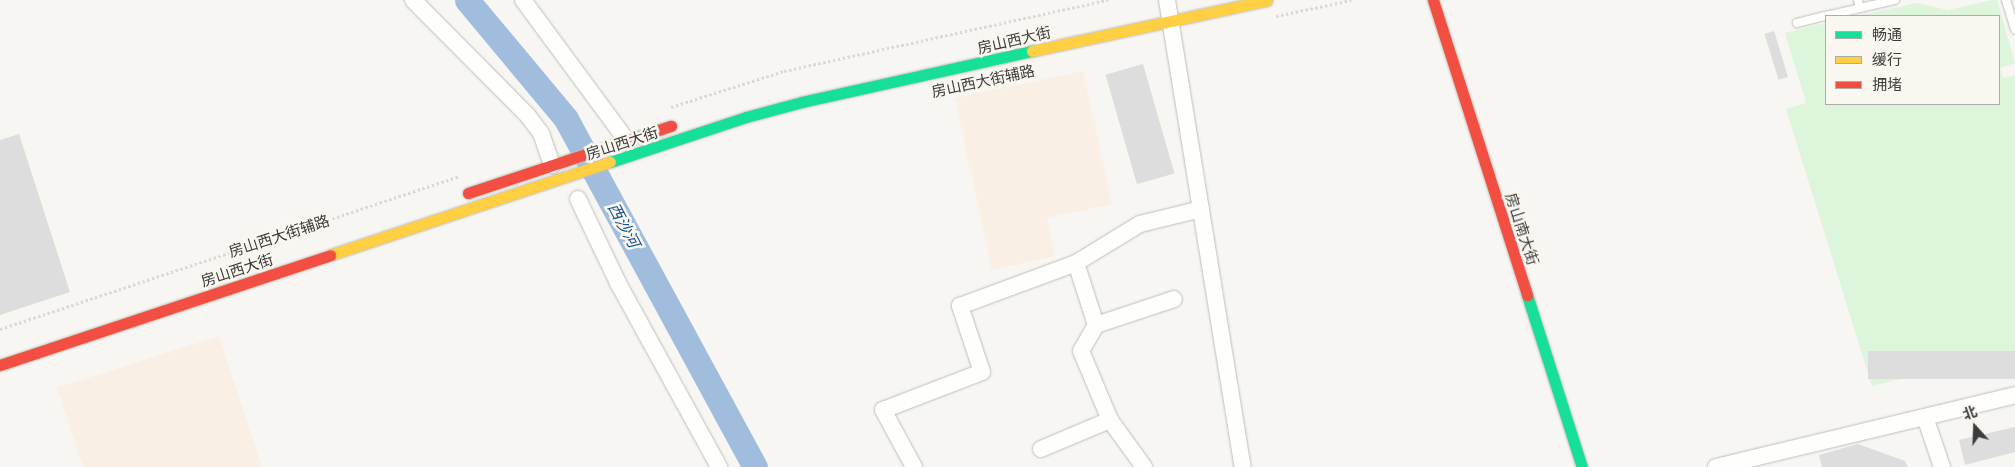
<!DOCTYPE html>
<html>
<head>
<meta charset="utf-8">
<style>
	body { margin:0 }
	#map { position:relative; width:2015px; height:467px; overflow:hidden; background:#f7f6f2; font-family:"Titillium Web","Noto Sans SC",sans-serif }
	div>[style] { position:absolute }
	[style*='--x'] { left:calc(var(--x)*1px); top:calc(var(--y)*1px); width:calc(var(--w)*1px); rotate:calc(var(--a)*1deg) }
	.education>* { inset:0; background:#f9efe4 }
	.green>* { inset:0; background:#ddf5db }
	.river>* { height:25px; margin:-12.5px; padding:0 12.5px; transform-origin:12.5px; border-radius:12.5px; background:#a0bdde }
	.building>* { inset:0; background:#dedddd; transform-origin:0 0 }
	.path>* { height:2.5px; margin-top:-1.25px; transform-origin:0; background:repeating-linear-gradient(90deg,#d9d9d8 0 2.5px,transparent 0 5px) }
	.roads { filter:drop-shadow(0 0 1px #bfbebb) drop-shadow(0 0 1px #bfbebb) }
	.lane>* { height:8px; margin:-4px; padding:0 4px; transform-origin:4px; border-radius:4px; background:#fefefd }
	.street>* { height:16px; margin:-8px; padding:0 8px; transform-origin:8px; border-radius:8px; background:#fefefd }
	.fast>* { height:11px; margin:-5.5px; padding:0 5.5px; transform-origin:5.5px; border-radius:5.5px; background:#16e098 }
	.slow>* { height:11px; margin:-5.5px; padding:0 5.5px; transform-origin:5.5px; border-radius:5.5px; background:#ffcf43 }
	.jam>* { height:11px; margin:-5.5px; padding:0 5.5px; transform-origin:5.5px; border-radius:5.5px; background:#f24e42 }
	span { translate:-50% -50%; white-space:nowrap; text-align:center; line-height:1.15; -webkit-text-stroke:5px #f9f7f0; paint-order:stroke }
	.street-label { font-size:15px; color:#3d3c3a }
	.water-label { font-size:16px; color:#1c5692; font-style:italic }
	.legend { position:absolute; left:1825px; top:15px; width:175px; height:90px; box-sizing:border-box; background:#f9f7f0; border:1px solid #aeaca7; margin:0; padding:6px 9px; list-style:none; font-size:15px; color:#3d3c3a }
	.legend li { display:flex; align-items:center; gap:10px; height:25px }
	.legend b { width:25px; border:1px solid #aeaca7 }
	.north { position:absolute; left:1950px; top:402px; width:50px; height:50px; -webkit-text-stroke:4px #f9f7f0; paint-order:stroke; rotate:340deg; font-size:14px; font-weight:700; line-height:20px; text-align:center; color:#3d3c3a }
	.north::after { content:''; display:block; margin:auto; width:18px; height:22px; background:#3d3c3a; clip-path:polygon(50% 0,100% 100%,50% 72%,0 100%) }
</style>
</head>
<body>
<div id="map">
	<div class="education">
		<div style="clip-path:polygon(1083px 71px,1112px 204px,1047px 218px,1055px 256px,992px 270px,955px 98px)"></div>
		<div style="clip-path:polygon(219px 336px,262px 467px,83px 467px,57px 388px)"></div>
	</div>
	<div class="green">
		<div style="clip-path:polygon(1992px 0,1997px 0,2015px 63px,2000px 68px,2003px 78px,2015px 75px,2015px 351px,1872px 386px,1786px 109px,1806px 103px,1785px 33px,1826px 23px,1826px 104px,1999px 104px,1999px 16px,1857px 16px,1917px 3px,1948px 10px)"></div>
	</div>
	<div class="river">
		<div style="--x:467;--y:0;--w:155;--a:50.2"></div>
		<div style="--x:566;--y:119;--w:396;--a:61.5"></div>
	</div>
	<div class="building">
		<div style="left:1774px;top:31px;width:48px;height:10px;rotate:73deg"></div>
		<div style="left:1143px;top:64px;width:114px;height:39px;rotate:74deg"></div>
		<div style="clip-path:polygon(19px 134px,70px 292px,0 315px,0 140px)"></div>
		<div style="left:2015px;top:351px;width:28px;height:147px;rotate:90deg"></div>
		<div style="clip-path:polygon(2015px 427px,2015px 452px,1965px 465px,1959px 440px)"></div>
		<div style="clip-path:polygon(1858px 444px,1905px 461px,1908px 467px,1822px 467px,1819px 455px)"></div>
	</div>
	<div class="path">
		<div style="--x:1276;--y:16;--w:77;--a:-12"></div>
		<div style="--x:671;--y:107;--w:119;--a:-17.7"></div>
		<div style="--x:784;--y:71;--w:332;--a:-12.4"></div>
		<div style="--x:0;--y:329;--w:484;--a:-18.4"></div>
	</div>
	<div class="roads">
		<div class="lane">
			<div style="--x:1858;--y:0;--w:8;--a:76"></div>
			<div style="--x:1860;--y:8;--w:36;--a:-13"></div>
			<div style="--x:2006;--y:0;--w:31;--a:73"></div>
			<div style="--x:1826;--y:16;--w:35;--a:-13"></div>
			<div style="--x:1797;--y:23;--w:30;--a:-14"></div>
		</div>
		<div class="street">
			<div style="--x:413;--y:0;--w:163;--a:45.2"></div>
			<div style="--x:528;--y:116;--w:21;--a:53"></div>
			<div style="--x:541;--y:133;--w:34;--a:71"></div>
			<div style="--x:523;--y:0;--w:175;--a:53.6"></div>
			<div style="--x:1167;--y:0;--w:473;--a:80.8"></div>
			<div style="--x:578;--y:199;--w:93;--a:64.5"></div>
			<div style="--x:618;--y:283;--w:210;--a:61.2"></div>
			<div style="--x:1076;--y:263;--w:65;--a:72.1"></div>
			<div style="--x:1096;--y:325;--w:30;--a:120"></div>
			<div style="--x:1081;--y:351;--w:75;--a:67.2"></div>
			<div style="--x:1110;--y:420;--w:58;--a:54.1"></div>
			<div style="--x:1096;--y:325;--w:82;--a:-18.4"></div>
			<div style="--x:1925;--y:417;--w:53;--a:71.2"></div>
			<div style="--x:1041;--y:449;--w:75;--a:-22.8"></div>
			<div style="--x:914;--y:467;--w:65;--a:-118.5"></div>
			<div style="--x:883;--y:410;--w:106;--a:-21"></div>
			<div style="--x:982;--y:372;--w:70;--a:-108.4"></div>
			<div style="--x:960;--y:306;--w:124;--a:-20.3"></div>
			<div style="--x:1076;--y:263;--w:75;--a:-31.4"></div>
			<div style="--x:1140;--y:224;--w:63;--a:-13.8"></div>
			<div style="--x:1716;--y:467;--w:308;--a:-13.5"></div>
		</div>
		<div class="fast">
			<div style="--x:610;--y:162;--w:143;--a:-18.3"></div>
			<div style="--x:746;--y:117;--w:58;--a:-15"></div>
			<div style="--x:802;--y:102;--w:236;--a:-12.5"></div>
			<div style="--x:1527;--y:295;--w:181;--a:72.3"></div>
		</div>
		<div class="slow">
			<div style="--x:1032;--y:51;--w:240;--a:-12.2"></div>
			<div style="--x:330;--y:255;--w:295;--a:-18.4"></div>
		</div>
		<div class="jam">
			<div style="--x:1433;--y:0;--w:310;--a:72.3"></div>
			<div style="--x:468;--y:193;--w:214;--a:-18.3"></div>
			<div style="--x:0;--y:365;--w:348;--a:-18.4"></div>
		</div>
	</div>
	<div class="street-label">
		<span style="left:1014px;top:40px;rotate:-13deg">房山西大街</span>
		<span style="left:983px;top:81px;rotate:-12deg">房山西大街辅路</span>
		<span style="left:622px;top:143px;rotate:-18deg">房山西大街</span>
		<span style="left:1522px;top:229px;rotate:72deg">房山南大街</span>
		<span style="left:279px;top:236px;rotate:-18deg">房山西大街辅路</span>
		<span style="left:237px;top:270px;rotate:-18deg">房山西大街</span>
	</div>
	<div class="water-label">
		<span style="left:624px;top:225px;rotate:62deg">西沙河</span>
	</div>
	<ul class="legend">
	<li><b style="height:6px;background:#16e098"></b>畅通</li>
	<li><b style="height:6px;background:#ffcf43"></b>缓行</li>
	<li><b style="height:6px;background:#f24e42"></b>拥堵</li>
	</ul>
	<div class="north">北</div>
</div>
</body>
</html>
